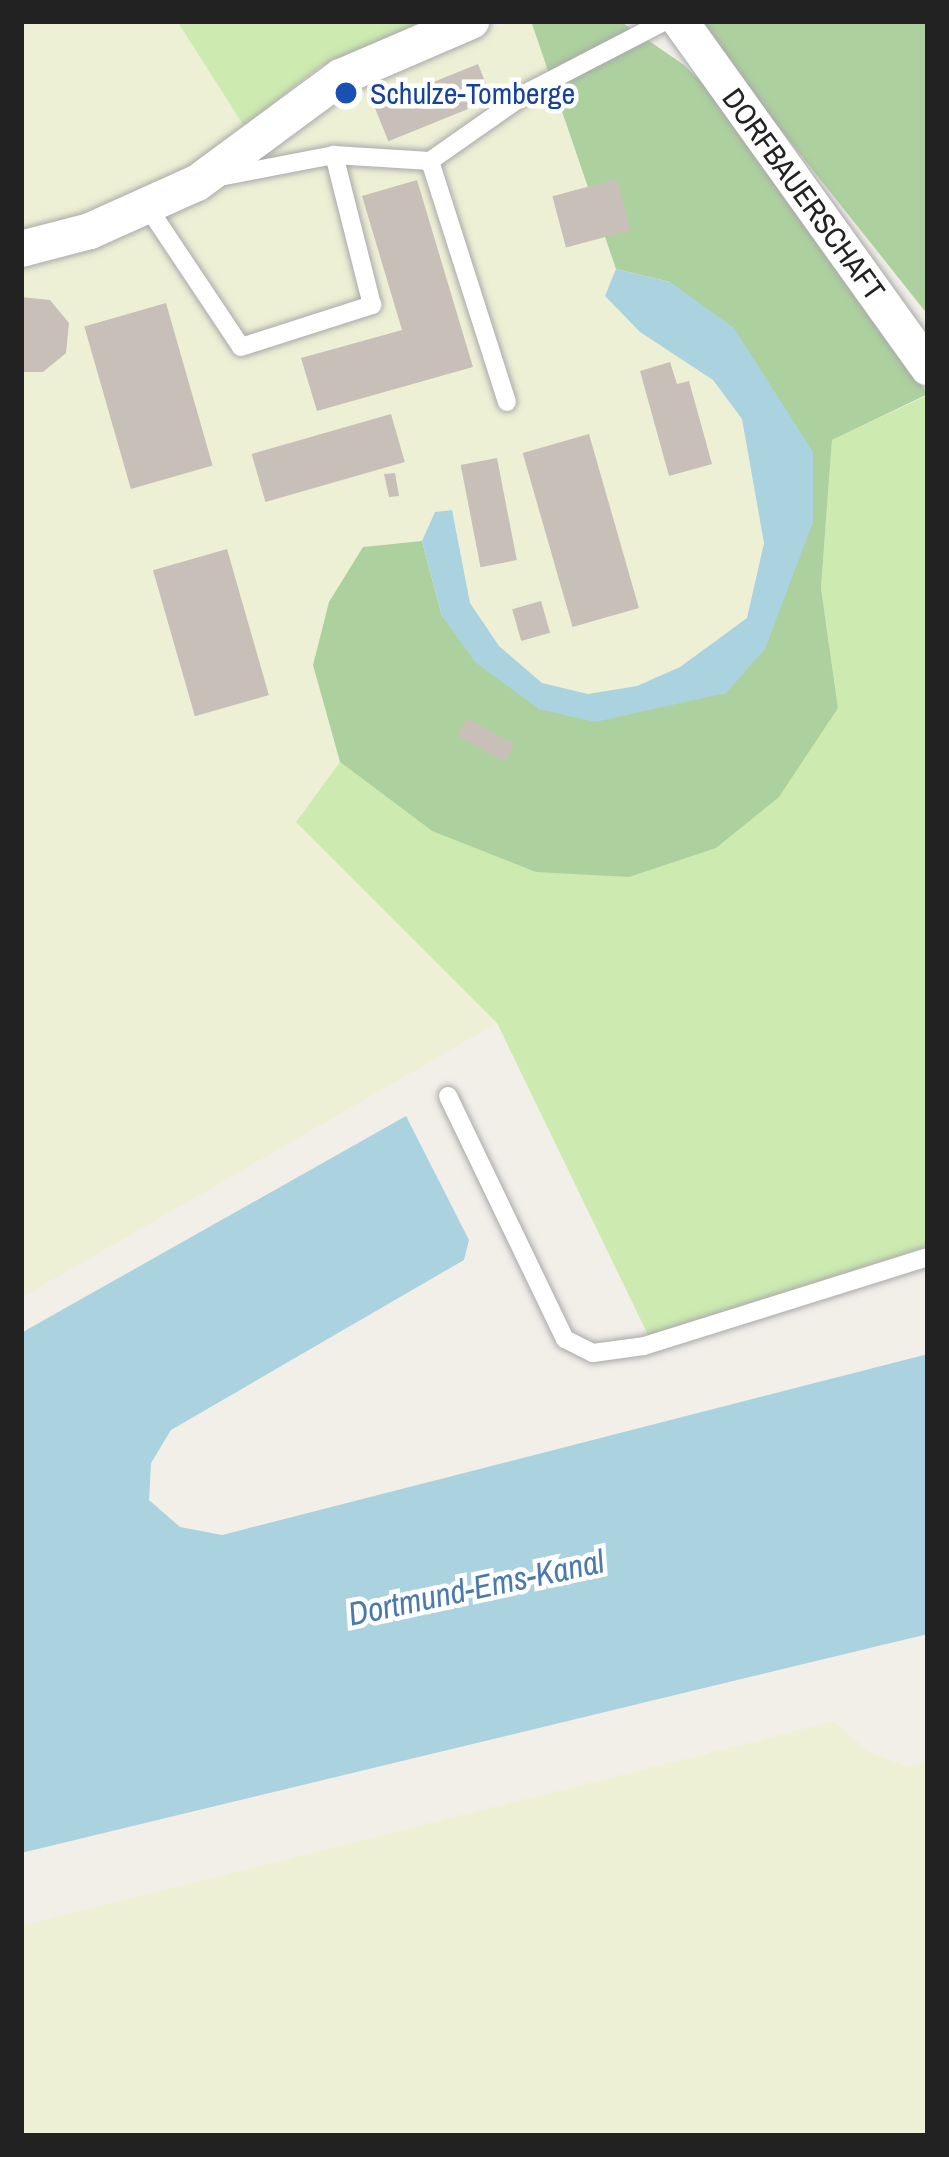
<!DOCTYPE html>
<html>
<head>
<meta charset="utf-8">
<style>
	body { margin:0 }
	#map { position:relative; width:949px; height:2157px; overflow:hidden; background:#f2efe9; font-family:"Archivo Narrow",sans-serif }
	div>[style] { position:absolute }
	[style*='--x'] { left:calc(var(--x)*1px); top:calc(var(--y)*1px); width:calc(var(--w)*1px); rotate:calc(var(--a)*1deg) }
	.farmland>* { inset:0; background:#eef0d5 }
	.grass>* { inset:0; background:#cdebb0 }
	.forest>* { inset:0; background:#add19e }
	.water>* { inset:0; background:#aad3df }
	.building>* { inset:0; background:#c7bfb8; transform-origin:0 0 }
	.roads { filter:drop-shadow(0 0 3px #a9a9a9) drop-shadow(0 0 3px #a9a9a9) }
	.lane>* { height:18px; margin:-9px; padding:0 9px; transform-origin:9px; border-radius:9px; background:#fff }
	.street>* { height:36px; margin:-18px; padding:0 18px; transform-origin:18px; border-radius:18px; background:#fff }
	.dots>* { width:33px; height:33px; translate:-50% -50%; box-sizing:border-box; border:6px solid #fff; border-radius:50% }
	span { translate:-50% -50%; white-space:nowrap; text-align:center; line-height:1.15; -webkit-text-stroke:9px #fff; paint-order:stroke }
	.transit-label { font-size:30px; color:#164399 }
	.left { translate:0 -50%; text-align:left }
	.street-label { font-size:30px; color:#222 }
	.water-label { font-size:33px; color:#4a7aab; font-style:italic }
	.frame { position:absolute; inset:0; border:24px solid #222; pointer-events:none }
</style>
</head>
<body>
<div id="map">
	<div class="farmland">
		<div style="clip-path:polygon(21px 21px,177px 21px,244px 126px,189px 171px,83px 220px,21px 237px)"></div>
		<div style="clip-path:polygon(512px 21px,531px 21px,616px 269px,605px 296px,640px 332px,713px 380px,742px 419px,764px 544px,747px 618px,680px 667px,637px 686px,588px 694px,542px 683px,499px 646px,470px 603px,451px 510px,435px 512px,422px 541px,362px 548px,313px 665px,340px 762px,296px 822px,497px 1023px,21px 1298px,21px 261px,337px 87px)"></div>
		<div style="clip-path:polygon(835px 1721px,868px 1752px,906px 1766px,928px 1762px,928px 2136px,21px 2136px,21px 1926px)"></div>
	</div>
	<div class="grass">
		<div style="clip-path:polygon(177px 21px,428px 21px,321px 66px,244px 126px)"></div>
		<div style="clip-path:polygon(928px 395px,928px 1246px,649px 1337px,497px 1023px,296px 822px,340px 762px,432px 831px,838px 708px,821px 588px,832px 440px)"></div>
	</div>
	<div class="forest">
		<div style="clip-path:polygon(531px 21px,620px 21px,684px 65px,713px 93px,928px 394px,832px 440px,821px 588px,838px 708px,779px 797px,716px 848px,629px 877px,536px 872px,432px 831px,340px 762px,313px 665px,329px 602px,363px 547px,422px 541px,442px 616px,539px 709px,726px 693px,813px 522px,670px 282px,616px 269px)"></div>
		<div style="clip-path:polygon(669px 21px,928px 21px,928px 315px,738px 76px)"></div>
	</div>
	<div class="water">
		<div style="clip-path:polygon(616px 269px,670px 282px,734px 328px,813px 452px,813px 522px,765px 649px,726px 693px,595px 722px,539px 709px,475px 662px,442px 616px,422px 541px,435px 512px,452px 510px,470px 603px,499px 646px,542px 683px,588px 694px,637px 686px,680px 667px,747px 618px,764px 543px,742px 419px,713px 380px,640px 332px,605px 296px)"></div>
		<div style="clip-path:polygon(406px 1116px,469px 1240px,464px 1260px,171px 1430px,151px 1463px,149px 1500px,180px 1527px,222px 1535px,928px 1354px,928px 1634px,21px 1853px,21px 1333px)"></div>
	</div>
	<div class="building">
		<div style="left:478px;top:64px;width:38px;height:112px;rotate:68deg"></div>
		<div style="left:617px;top:179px;width:53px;height:67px;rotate:75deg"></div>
		<div style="clip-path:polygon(417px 180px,473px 367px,317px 411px,301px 358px,402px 330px,362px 196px)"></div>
		<div style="clip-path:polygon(21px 297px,50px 300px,69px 323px,66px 353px,43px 372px,21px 372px)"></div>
		<div style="left:166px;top:303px;width:169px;height:85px;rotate:74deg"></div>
		<div style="clip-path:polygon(670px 362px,677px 384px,689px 381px,712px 464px,669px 476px,640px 371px)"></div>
		<div style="left:391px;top:414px;width:50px;height:145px;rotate:74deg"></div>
		<div style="left:589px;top:434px;width:181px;height:69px;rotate:74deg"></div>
		<div style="left:497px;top:458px;width:104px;height:37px;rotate:79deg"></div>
		<div style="clip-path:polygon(395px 473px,399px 496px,389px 497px,384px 474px)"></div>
		<div style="left:227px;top:549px;width:152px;height:77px;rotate:74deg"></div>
		<div style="left:541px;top:601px;width:33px;height:30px;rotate:74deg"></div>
		<div style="left:467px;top:718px;width:54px;height:20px;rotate:29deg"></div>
	</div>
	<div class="roads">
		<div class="lane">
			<div style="--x:430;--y:161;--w:122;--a:-35"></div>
			<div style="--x:530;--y:91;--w:152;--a:-27.4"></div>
			<div style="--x:225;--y:176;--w:111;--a:-10.9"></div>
			<div style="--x:334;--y:155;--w:96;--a:3.6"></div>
			<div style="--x:430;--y:161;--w:253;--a:72.3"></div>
			<div style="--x:147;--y:206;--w:169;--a:56.3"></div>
			<div style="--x:241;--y:347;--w:138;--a:-17.8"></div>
			<div style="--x:372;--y:305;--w:155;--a:-104.2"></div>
			<div style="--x:448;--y:1096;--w:270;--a:64.3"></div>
			<div style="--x:565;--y:1339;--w:31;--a:27"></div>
			<div style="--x:593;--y:1353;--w:51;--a:-7.8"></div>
			<div style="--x:644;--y:1346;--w:298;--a:-17.4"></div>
		</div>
		<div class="street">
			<div style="--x:680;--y:21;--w:426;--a:54.4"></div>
			<div style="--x:21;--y:249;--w:71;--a:-14.6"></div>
			<div style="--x:90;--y:231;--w:117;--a:-24.2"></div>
			<div style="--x:197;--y:183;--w:179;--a:-36.4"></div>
			<div style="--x:341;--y:77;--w:142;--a:-23.3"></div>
		</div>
	</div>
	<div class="dots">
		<div style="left:346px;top:93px;background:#1a4fb4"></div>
	</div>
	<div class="transit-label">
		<span class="left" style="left:370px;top:93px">Schulze-Tomberge</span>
	</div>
	<div class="street-label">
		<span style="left:804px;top:194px;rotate:54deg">DORFBAUERSCHAFT</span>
	</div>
	<div class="water-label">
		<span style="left:476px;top:1588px;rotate:-12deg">Dortmund-Ems-Kanal</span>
	</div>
	<div class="frame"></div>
</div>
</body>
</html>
